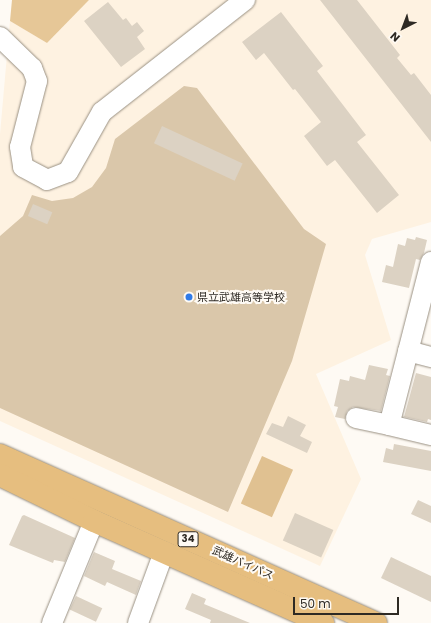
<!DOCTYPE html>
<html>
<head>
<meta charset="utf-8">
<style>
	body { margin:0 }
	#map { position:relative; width:431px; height:623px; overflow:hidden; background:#fefaf4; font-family:Poppins,"Noto Sans JP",sans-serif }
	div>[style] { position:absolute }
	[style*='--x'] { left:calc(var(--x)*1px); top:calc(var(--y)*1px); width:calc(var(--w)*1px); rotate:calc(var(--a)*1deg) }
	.built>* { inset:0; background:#fef2e1 }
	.green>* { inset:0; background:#dac7aa }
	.forest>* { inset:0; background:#e6c797 }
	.water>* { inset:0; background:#e0c191; transform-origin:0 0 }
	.building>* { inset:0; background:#dcd2c3; transform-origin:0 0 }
	.roads { filter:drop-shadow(0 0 1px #999082) drop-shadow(0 0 1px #999082) }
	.minor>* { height:20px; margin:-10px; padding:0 10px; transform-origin:10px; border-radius:10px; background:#fff }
	.highway>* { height:22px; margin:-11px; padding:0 11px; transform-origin:11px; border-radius:11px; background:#e6be7f }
	.dots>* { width:11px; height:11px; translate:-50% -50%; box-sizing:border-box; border:2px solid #fefaf4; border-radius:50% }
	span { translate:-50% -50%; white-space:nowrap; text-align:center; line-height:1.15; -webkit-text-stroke:4px #fefaf4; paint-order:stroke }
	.shield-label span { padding:1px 3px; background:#fefaf4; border:1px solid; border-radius:3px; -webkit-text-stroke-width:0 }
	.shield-label { font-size:10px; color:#2e2a24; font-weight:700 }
	.poi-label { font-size:11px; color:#2e2a24 }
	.left { translate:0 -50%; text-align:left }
	.street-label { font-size:11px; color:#2e2a24 }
	.north { position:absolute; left:383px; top:8px; width:40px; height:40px; -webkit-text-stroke:3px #fefaf4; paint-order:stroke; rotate:222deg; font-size:11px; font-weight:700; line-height:16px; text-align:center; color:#2e2a24 }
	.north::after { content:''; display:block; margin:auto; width:14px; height:18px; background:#2e2a24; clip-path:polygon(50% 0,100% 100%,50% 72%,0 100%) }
	.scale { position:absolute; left:293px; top:597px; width:106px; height:18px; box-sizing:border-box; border:2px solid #2e2a24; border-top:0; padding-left:5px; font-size:12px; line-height:14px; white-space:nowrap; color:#2e2a24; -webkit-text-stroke:3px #fefaf4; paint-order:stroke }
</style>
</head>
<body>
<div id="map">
	<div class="built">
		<div style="clip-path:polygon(89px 0,431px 0,431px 222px,372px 239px,365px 255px,391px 340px,316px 374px,361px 479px,320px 566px,0 421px,0 134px,10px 21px,47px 43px)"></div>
	</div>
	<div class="green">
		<div style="clip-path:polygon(184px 86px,197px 88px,304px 229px,326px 244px,292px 361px,228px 512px,0 408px,0 236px,23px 216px,32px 195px,52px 201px,73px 198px,92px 187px,106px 168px,115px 139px)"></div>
	</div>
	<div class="forest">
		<div style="clip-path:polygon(12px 0,89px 0,47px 43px,10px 21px)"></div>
	</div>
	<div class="water">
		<div style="left:262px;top:456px;width:34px;height:52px;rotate:24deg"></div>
	</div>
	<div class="building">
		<div style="clip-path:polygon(320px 0,357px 0,400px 55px,397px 58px,411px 75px,414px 73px,431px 95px,431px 142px)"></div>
		<div style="clip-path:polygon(108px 2px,123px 20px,126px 18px,132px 26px,137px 22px,144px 31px,137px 37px,145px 49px,121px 67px,84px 21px)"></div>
		<div style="clip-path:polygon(281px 12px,323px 66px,317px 71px,366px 135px,357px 142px,399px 195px,377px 213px,335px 160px,327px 166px,304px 136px,321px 122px,295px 89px,293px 90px,264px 53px,256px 60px,242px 42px)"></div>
		<div style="left:162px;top:126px;width:89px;height:19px;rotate:25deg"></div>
		<div style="left:33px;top:204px;width:21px;height:13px;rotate:23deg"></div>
		<div style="clip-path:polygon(416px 237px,427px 240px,424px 253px,420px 260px,416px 259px,409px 288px,382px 282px,386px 265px,393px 267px,398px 244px,405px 246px,407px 238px,415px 240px)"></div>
		<div style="clip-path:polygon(369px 365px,388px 369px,386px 375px,390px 376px,381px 411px,353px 407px,347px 411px,345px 419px,335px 417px,338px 407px,334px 406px,340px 379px,349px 381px,350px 376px,365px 380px)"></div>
		<div style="clip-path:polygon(416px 373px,431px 377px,431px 420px,428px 419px,427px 422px,404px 417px)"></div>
		<div style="clip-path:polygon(288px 416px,306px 425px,300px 436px,312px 442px,307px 453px,266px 434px,272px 423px,283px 427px)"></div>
		<div style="clip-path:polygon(394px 444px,431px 451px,431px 471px,383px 462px,386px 448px,393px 450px)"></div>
		<div style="clip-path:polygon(418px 500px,431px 506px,431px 523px,411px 514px)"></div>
		<div style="left:295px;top:513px;width:42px;height:30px;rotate:24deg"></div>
		<div style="clip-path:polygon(24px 515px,75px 538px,65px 562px,54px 560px,53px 563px,9px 545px,22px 516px)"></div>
		<div style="clip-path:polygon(94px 552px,115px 561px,112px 569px,141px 581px,136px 595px,107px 582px,105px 586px,84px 576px)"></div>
		<div style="clip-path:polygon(391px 557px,431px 576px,431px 602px,381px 578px)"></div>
		<div style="clip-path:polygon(192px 593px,206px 599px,204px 604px,250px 623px,210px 623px,211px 620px,185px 609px)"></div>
		<div style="left:76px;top:596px;width:29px;height:15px;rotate:25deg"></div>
	</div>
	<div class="roads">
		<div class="minor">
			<div style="--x:0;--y:37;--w:45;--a:44.1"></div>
			<div style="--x:32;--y:68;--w:14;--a:69"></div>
			<div style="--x:37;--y:81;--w:68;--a:104.4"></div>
			<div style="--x:20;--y:147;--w:20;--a:81"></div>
			<div style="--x:23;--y:167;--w:27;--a:28"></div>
			<div style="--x:47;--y:180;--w:22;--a:-21"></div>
			<div style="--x:68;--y:172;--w:69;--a:-60.5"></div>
			<div style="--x:102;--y:112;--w:182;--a:-38.1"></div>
			<div style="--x:431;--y:262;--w:168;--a:104.4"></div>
			<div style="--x:389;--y:425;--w:43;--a:13.4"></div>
			<div style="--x:408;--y:351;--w:24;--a:15"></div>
			<div style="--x:356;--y:418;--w:34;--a:12"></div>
			<div style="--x:52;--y:623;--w:110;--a:-67.6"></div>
			<div style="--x:138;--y:623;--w:76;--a:-69.9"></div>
		</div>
		<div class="highway">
			<div style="--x:0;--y:455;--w:412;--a:24.1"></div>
			<div style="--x:0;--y:475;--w:105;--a:26.1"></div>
			<div style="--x:94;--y:521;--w:251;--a:24"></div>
		</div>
	</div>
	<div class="dots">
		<div style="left:189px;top:297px;background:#307be8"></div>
	</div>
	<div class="shield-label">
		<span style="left:188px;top:539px">34</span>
	</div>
	<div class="poi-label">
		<span class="left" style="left:197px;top:297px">県立武雄高等学校</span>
	</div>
	<div class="street-label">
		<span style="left:243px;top:563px;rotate:24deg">武雄バイパス</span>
	</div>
	<div class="north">N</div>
	<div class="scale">50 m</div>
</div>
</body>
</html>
